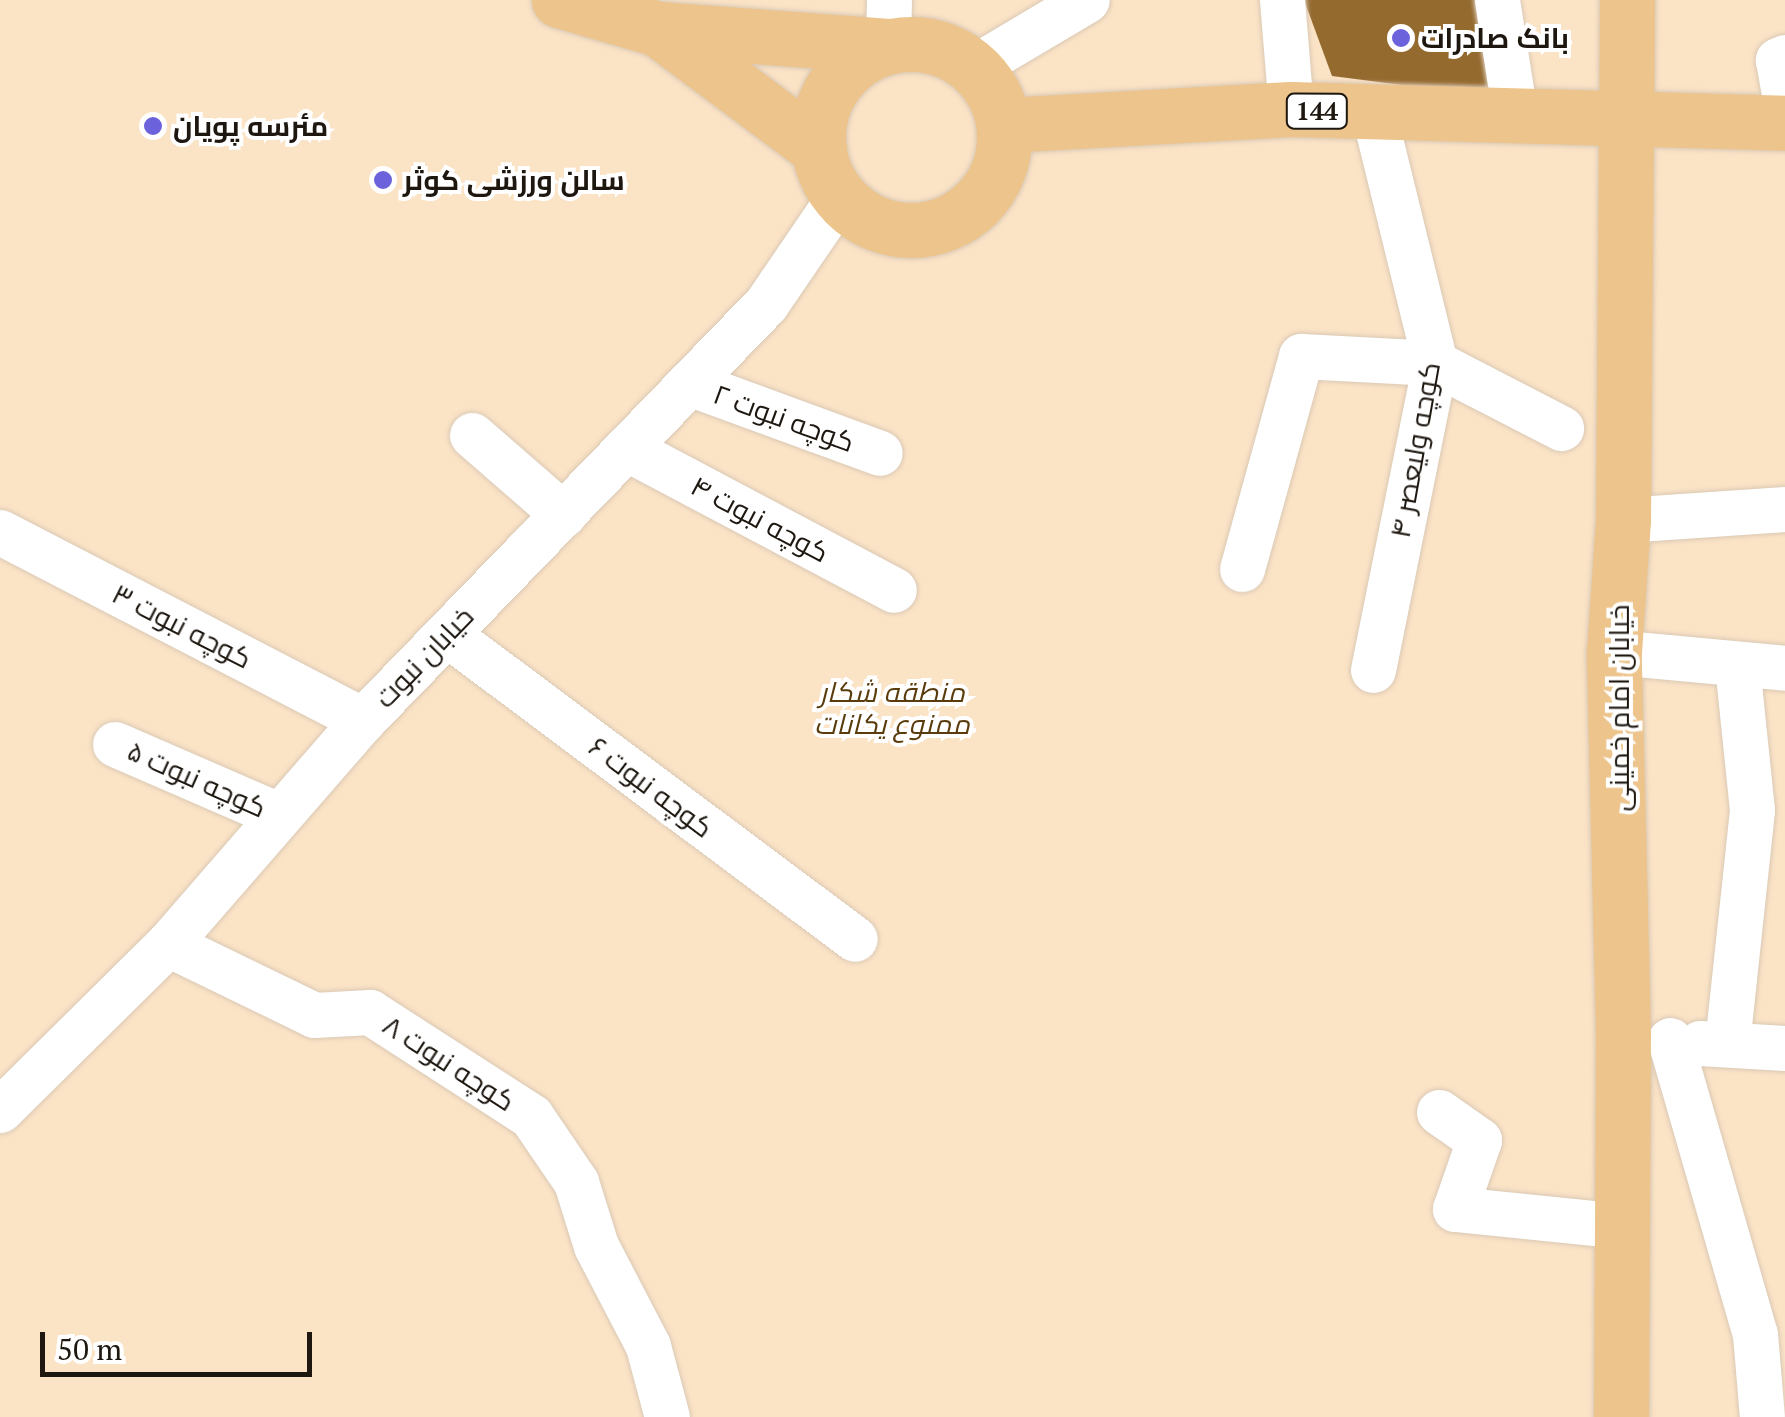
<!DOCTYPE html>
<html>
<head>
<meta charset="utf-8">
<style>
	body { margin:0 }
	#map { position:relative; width:1785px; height:1417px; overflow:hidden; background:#fff8ef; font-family:"PT Serif",Cairo,serif }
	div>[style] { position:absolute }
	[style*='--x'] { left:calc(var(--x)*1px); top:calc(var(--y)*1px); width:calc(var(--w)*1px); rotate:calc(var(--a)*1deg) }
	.green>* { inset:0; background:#fbe3c6; transform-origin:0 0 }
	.building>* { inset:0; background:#946a2f }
	.roads { filter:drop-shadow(0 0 2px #dac9b5) drop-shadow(0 0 2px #dac9b5) }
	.minor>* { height:45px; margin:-22.5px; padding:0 22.5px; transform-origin:22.5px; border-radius:22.5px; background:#fff }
	.major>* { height:55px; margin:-27.5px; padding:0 27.5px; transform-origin:27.5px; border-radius:27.5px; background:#ecc48c }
	.major>.ring { margin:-27.5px; padding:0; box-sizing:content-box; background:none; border:55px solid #ecc48c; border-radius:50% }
	.dots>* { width:28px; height:28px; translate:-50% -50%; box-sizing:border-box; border:5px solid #fff; border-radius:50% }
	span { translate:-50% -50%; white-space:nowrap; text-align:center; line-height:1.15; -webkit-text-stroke:8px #fff; paint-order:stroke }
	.shield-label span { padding:2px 8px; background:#fff; border:2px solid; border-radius:8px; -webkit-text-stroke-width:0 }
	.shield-label { font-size:25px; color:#1d1710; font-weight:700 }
	.poi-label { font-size:28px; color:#1d1710; font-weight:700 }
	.left { translate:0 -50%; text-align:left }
	.street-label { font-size:28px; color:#1d1710 }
	.park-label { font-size:28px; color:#5a3b0c; font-style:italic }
	.scale { position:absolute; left:40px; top:1332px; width:272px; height:45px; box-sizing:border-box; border:5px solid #1d1710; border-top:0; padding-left:12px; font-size:30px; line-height:35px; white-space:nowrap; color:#1d1710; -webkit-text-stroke:8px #fff; paint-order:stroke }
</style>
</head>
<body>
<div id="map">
	<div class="green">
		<div style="left:0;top:0;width:1785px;height:1417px"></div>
	</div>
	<div class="building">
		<div style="clip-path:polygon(1304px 0,1477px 0,1495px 97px,1332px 76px)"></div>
	</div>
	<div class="roads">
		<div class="minor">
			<div style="--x:1282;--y:0;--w:109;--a:85.3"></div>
			<div style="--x:1497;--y:0;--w:116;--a:81.1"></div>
			<div style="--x:888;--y:46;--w:46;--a:-88.8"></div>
			<div style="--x:1785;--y:57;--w:8;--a:157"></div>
			<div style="--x:1778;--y:60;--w:39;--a:80"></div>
			<div style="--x:974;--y:67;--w:131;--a:-30.7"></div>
			<div style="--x:689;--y:383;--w:203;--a:20.1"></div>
			<div style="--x:472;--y:435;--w:121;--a:41"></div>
			<div style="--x:626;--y:448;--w:303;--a:27.9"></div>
			<div style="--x:1623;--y:520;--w:162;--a:-3.9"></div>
			<div style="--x:0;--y:532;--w:409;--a:27.4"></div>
			<div style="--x:1242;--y:569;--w:221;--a:-74.5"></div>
			<div style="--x:1301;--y:356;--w:134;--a:3"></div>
			<div style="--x:1435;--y:363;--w:142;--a:27.3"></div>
			<div style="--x:447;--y:634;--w:509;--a:36.78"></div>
			<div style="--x:1614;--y:652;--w:172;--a:5.3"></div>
			<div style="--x:1373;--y:670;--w:313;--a:-78.6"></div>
			<div style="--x:1435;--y:363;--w:256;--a:-103.8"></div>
			<div style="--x:115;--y:744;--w:178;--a:23.5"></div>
			<div style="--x:168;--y:944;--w:162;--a:25.9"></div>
			<div style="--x:314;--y:1015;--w:56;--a:-3.1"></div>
			<div style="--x:370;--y:1012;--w:192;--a:32.9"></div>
			<div style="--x:531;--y:1116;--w:80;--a:55.7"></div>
			<div style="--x:576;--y:1182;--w:67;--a:72.6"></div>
			<div style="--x:596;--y:1246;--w:113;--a:62.5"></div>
			<div style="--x:648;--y:1346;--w:73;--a:75"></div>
			<div style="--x:1670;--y:1040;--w:306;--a:73.9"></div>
			<div style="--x:1755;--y:1334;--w:83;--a:85.2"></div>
			<div style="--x:1700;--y:1043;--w:85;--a:3.4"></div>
			<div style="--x:1727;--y:1044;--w:235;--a:-83.9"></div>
			<div style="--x:1752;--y:810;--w:145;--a:-95.9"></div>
			<div style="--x:0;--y:1110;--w:236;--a:-44.7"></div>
			<div style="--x:168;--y:944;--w:297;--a:-49"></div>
			<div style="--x:363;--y:720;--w:579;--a:-45.91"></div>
			<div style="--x:766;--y:304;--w:130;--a:-55.7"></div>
			<div style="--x:1439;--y:1112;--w:49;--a:35"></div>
			<div style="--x:1479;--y:1140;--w:73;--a:109.2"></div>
			<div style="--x:1455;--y:1209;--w:167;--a:5.8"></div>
		</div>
		<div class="major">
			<div style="--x:559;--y:0;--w:103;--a:16.3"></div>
			<div style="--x:658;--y:29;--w:231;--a:4.2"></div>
			<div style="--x:658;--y:29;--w:201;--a:36.7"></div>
			<div class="ring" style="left:818px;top:44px;width:131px;height:131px"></div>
			<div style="--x:1005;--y:125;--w:286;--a:-3.2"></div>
			<div style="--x:1291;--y:109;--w:494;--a:1.6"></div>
			<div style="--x:1621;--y:1417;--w:384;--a:-89.7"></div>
			<div style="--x:1623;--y:1033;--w:381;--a:-91.4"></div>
			<div style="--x:1614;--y:652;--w:132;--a:-86.1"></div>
			<div style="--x:1623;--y:520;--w:520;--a:-89.56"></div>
		</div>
	</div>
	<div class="dots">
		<div style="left:1401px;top:38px;background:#6c62dc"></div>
		<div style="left:153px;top:126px;background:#6c62dc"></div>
		<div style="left:383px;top:180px;background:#6c62dc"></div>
	</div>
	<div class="shield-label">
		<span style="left:1317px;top:111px">144</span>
	</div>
	<div class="poi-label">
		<span class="left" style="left:1421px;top:38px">بانک صادرات</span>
		<span class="left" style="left:173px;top:126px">مئرسه پویان</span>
		<span class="left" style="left:403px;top:180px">سالن ورزشی کوثر</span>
	</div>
	<div class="street-label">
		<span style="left:784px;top:418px;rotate:20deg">کوچه نبوت ۲</span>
		<span style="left:1415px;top:450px;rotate:-80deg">کوچه ولیعصر ۴</span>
		<span style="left:760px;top:519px;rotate:28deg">کوچه نبوت ۴</span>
		<span style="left:182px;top:626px;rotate:27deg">کوچه نبوت ۳</span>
		<span style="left:424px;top:657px;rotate:-46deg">خیابان نبوت</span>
		<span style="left:1619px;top:708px;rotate:-90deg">خیابان امام خمینی</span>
		<span style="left:197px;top:779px;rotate:24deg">کوچه نبوت ۵</span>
		<span style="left:651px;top:787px;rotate:37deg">کوچه نبوت ۶</span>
		<span style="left:449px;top:1063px;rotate:33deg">کوچه نبوت ۸</span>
	</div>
	<div class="park-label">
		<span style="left:892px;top:708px">منطقه شکار<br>ممنوع یکانات</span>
	</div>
	<div class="scale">50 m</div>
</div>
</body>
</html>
